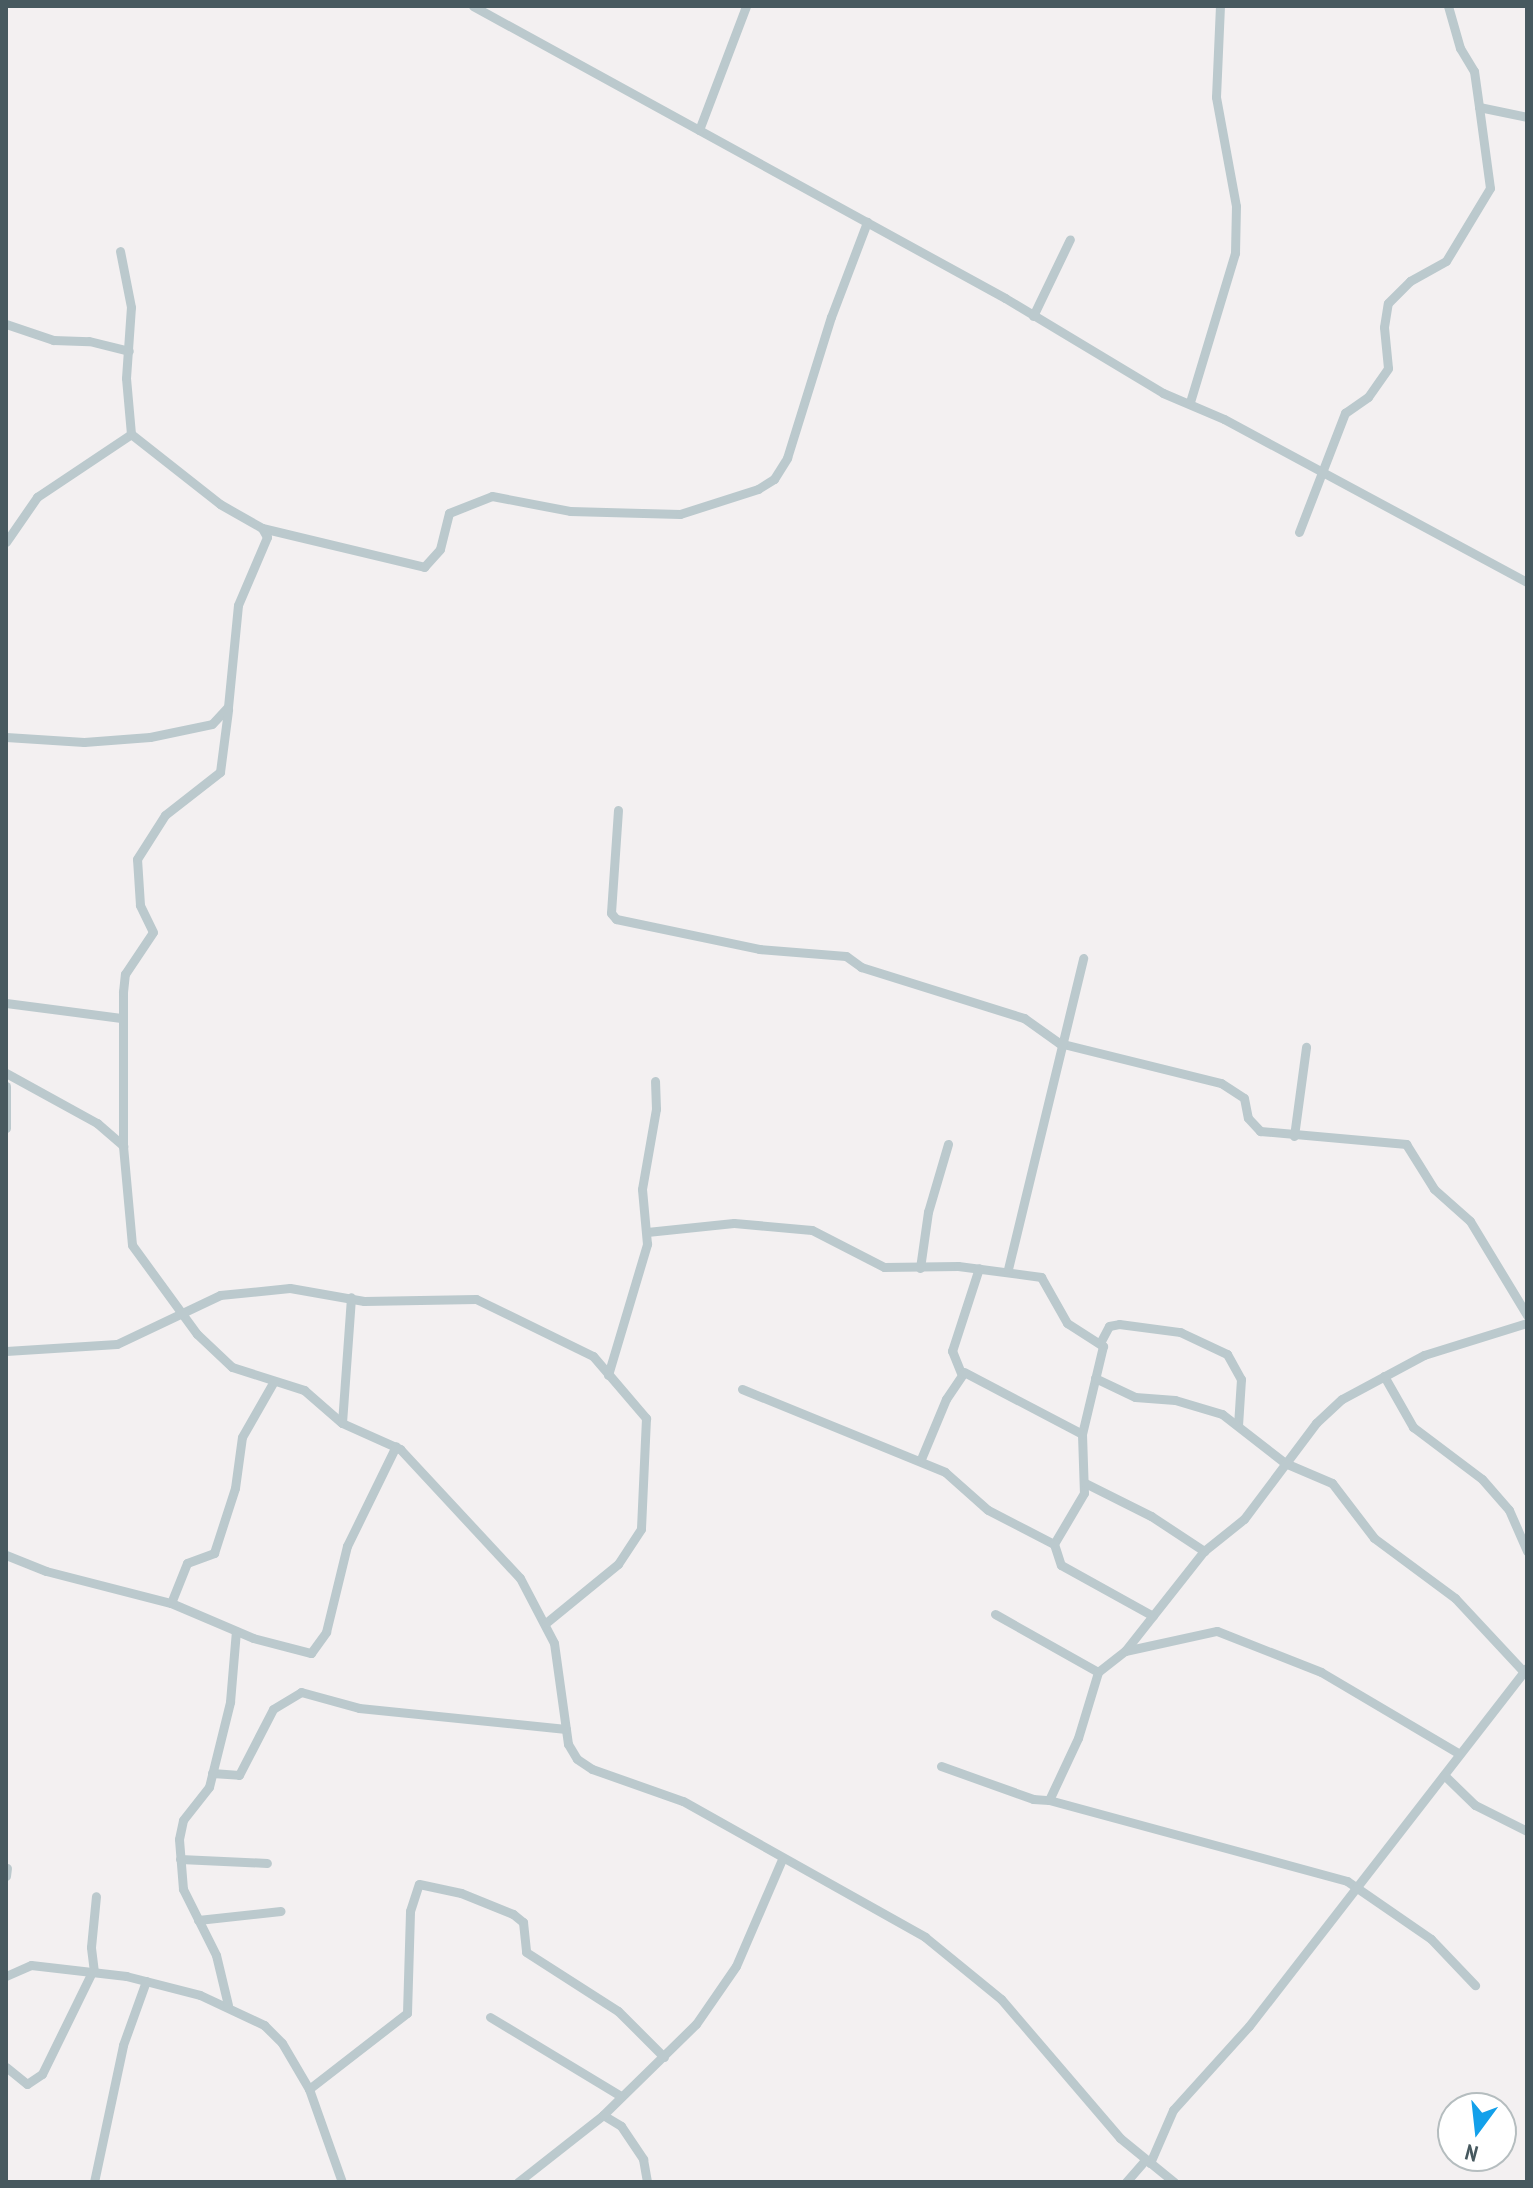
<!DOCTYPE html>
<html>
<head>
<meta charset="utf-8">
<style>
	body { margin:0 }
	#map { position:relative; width:1533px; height:2188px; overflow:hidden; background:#f3f0f1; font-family:"PT Sans Narrow",sans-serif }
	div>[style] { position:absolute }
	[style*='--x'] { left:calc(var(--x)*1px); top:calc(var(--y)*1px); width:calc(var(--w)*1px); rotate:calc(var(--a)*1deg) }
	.minor>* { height:9px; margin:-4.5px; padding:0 4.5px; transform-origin:4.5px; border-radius:4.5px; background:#bbc9cd }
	span { translate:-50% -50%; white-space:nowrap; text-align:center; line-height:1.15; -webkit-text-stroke:8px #fff; paint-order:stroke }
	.frame { position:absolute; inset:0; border:8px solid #47595f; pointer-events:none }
	.north { position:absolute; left:1437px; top:2092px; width:80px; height:80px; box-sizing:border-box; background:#fff; border:2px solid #b5bdbf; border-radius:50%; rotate:195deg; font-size:22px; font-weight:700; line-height:32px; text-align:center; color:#47595f }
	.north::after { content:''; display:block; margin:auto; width:28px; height:36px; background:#13a0ea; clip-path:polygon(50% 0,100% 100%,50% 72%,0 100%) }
</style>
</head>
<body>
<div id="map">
	<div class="minor">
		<div style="--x:473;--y:6;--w:607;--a:28.76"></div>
		<div style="--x:1005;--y:298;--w:184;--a:31"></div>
		<div style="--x:1163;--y:393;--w:66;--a:23.1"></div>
		<div style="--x:1224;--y:419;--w:344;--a:28.3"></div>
		<div style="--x:1448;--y:6;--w:44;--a:74.1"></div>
		<div style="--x:1460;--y:48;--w:27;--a:59"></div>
		<div style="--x:1474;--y:71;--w:36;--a:82"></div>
		<div style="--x:1479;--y:107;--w:49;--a:11.8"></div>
		<div style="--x:699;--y:130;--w:133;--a:-69.2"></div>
		<div style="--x:1033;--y:316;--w:85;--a:-64.3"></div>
		<div style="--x:6;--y:324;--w:50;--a:18.8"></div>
		<div style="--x:53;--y:340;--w:36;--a:2"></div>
		<div style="--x:89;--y:341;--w:41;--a:14"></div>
		<div style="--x:1190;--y:402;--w:156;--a:-73.2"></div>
		<div style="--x:1235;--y:253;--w:47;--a:-88.8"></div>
		<div style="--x:1236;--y:206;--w:111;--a:-100.4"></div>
		<div style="--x:1216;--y:97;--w:91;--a:-87.5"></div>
		<div style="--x:262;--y:528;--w:167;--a:13.5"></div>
		<div style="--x:424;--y:567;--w:24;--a:-48"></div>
		<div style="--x:440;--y:549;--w:37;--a:-76"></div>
		<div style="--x:449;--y:513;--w:46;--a:-21.6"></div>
		<div style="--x:492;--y:496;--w:79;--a:10.9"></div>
		<div style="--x:570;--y:511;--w:110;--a:1.6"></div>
		<div style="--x:680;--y:514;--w:82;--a:-17.8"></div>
		<div style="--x:758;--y:489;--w:19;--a:-32"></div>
		<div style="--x:774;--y:479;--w:25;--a:-58"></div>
		<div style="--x:787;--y:458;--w:148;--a:-72.7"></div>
		<div style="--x:831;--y:317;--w:102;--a:-69.2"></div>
		<div style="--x:1299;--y:532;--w:128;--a:-68.9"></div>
		<div style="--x:1345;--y:413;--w:28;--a:-35"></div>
		<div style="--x:1368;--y:397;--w:35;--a:-55"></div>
		<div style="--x:1388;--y:368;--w:41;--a:-95.6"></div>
		<div style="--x:1384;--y:327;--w:24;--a:-81"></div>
		<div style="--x:1388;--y:303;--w:31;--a:-45"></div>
		<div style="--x:1410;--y:281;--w:41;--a:-29.1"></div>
		<div style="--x:1446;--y:261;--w:85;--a:-58.9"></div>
		<div style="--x:1490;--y:188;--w:82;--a:-97.7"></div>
		<div style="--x:6;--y:542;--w:55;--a:-55.4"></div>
		<div style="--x:37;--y:497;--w:113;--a:-33.8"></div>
		<div style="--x:131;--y:434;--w:56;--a:-95.1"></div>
		<div style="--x:126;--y:378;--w:71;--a:-86"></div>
		<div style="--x:131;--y:307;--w:57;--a:-101.1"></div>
		<div style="--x:6;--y:737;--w:78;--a:3.7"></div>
		<div style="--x:84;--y:742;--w:66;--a:-4.3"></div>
		<div style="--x:150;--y:737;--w:63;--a:-11.8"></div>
		<div style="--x:212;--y:724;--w:23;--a:-47"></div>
		<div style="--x:228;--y:707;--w:102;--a:-84.4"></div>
		<div style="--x:238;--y:605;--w:74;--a:-66.9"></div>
		<div style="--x:267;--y:537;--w:10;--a:-119"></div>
		<div style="--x:262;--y:528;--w:48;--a:-150.3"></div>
		<div style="--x:220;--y:504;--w:113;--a:-141.8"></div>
		<div style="--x:618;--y:810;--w:103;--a:93.9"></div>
		<div style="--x:611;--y:913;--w:8;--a:50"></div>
		<div style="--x:616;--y:919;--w:146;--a:11.8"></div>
		<div style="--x:759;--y:949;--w:87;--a:4.6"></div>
		<div style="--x:846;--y:956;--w:19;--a:36"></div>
		<div style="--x:861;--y:967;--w:171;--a:17.4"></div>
		<div style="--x:1024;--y:1018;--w:43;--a:35.5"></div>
		<div style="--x:1059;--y:1043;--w:167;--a:13.9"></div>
		<div style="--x:1221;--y:1083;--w:27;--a:33"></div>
		<div style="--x:1244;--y:1098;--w:20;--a:79"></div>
		<div style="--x:1248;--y:1118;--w:18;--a:47"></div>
		<div style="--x:1260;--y:1131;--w:147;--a:5.1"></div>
		<div style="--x:1406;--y:1144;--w:53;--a:58.1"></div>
		<div style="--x:1434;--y:1189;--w:48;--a:41.6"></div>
		<div style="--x:1470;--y:1221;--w:110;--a:58.8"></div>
		<div style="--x:6;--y:1003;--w:116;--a:7.4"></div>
		<div style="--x:6;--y:1073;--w:104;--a:28.8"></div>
		<div style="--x:97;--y:1123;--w:35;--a:41"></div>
		<div style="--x:123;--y:1146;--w:99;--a:84.8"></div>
		<div style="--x:132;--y:1245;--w:110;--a:53.9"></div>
		<div style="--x:197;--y:1334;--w:48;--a:43.3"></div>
		<div style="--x:232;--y:1367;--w:76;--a:17.7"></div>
		<div style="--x:304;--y:1390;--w:50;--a:41"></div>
		<div style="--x:342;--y:1423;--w:64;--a:24.1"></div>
		<div style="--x:400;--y:1449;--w:176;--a:47.1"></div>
		<div style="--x:520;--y:1578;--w:73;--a:62.4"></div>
		<div style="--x:554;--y:1643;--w:102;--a:82.1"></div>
		<div style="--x:568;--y:1744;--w:17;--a:59"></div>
		<div style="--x:577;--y:1759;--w:18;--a:34"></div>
		<div style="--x:592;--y:1769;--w:96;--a:19.4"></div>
		<div style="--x:683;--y:1801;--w:278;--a:29.3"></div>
		<div style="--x:925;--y:1937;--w:98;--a:39.2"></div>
		<div style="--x:1001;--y:1999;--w:183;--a:49.4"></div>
		<div style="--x:1120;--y:2138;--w:70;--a:39.2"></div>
		<div style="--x:6;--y:1086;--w:42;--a:90"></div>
		<div style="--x:1294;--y:1136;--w:90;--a:-82.3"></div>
		<div style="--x:123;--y:1146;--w:154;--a:-90"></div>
		<div style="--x:123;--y:992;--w:18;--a:-84"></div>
		<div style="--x:125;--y:974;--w:50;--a:-56.3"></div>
		<div style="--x:153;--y:932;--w:30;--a:-116"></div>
		<div style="--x:140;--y:905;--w:46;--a:-93.7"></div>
		<div style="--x:137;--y:859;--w:52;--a:-57.5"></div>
		<div style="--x:165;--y:815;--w:70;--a:-38"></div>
		<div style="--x:220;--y:772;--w:63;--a:-82.6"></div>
		<div style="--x:647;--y:1232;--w:87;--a:-5.9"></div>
		<div style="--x:734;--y:1223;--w:78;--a:5.1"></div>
		<div style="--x:812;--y:1230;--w:81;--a:27.2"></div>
		<div style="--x:884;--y:1267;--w:74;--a:-0.8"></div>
		<div style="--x:958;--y:1266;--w:84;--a:7.5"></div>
		<div style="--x:1041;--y:1277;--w:53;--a:60.5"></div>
		<div style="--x:1067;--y:1323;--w:43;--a:32.6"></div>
		<div style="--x:1103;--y:1346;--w:90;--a:103.4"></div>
		<div style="--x:1082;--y:1434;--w:59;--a:88.1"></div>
		<div style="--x:1084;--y:1493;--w:59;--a:120.5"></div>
		<div style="--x:920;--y:1268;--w:57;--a:-81.9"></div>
		<div style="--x:928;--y:1212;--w:71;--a:-73.6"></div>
		<div style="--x:1008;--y:1269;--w:320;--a:-76.4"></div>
		<div style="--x:1100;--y:1343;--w:19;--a:-62"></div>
		<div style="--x:1109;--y:1326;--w:10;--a:-11"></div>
		<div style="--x:1119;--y:1324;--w:62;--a:7.5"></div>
		<div style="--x:1180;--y:1332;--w:52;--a:25.1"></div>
		<div style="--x:1227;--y:1354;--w:29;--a:61"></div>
		<div style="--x:1241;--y:1379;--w:46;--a:93.7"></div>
		<div style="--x:6;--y:1351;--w:111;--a:-3.6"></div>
		<div style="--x:117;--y:1344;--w:114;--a:-25.4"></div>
		<div style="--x:220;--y:1295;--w:70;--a:-5.7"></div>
		<div style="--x:290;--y:1288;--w:75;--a:10"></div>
		<div style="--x:364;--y:1301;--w:112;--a:-1"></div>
		<div style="--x:476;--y:1299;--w:130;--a:26"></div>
		<div style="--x:593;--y:1356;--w:82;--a:49.5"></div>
		<div style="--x:646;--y:1418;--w:111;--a:92.6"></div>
		<div style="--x:641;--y:1529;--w:42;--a:123.3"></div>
		<div style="--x:618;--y:1564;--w:92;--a:140.8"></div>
		<div style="--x:961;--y:1373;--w:24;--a:-112"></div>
		<div style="--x:952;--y:1351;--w:87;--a:-72"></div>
		<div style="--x:608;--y:1375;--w:137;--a:-73.4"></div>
		<div style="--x:647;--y:1244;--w:55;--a:-95.2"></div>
		<div style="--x:642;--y:1189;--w:81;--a:-80.1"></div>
		<div style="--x:656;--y:1109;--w:28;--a:-92"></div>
		<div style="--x:1384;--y:1376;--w:59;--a:60.4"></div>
		<div style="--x:1413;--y:1427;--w:86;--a:37"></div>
		<div style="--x:1482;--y:1479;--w:41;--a:48.9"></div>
		<div style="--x:1509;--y:1510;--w:45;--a:66.3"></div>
		<div style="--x:1095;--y:1378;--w:44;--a:25.4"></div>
		<div style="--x:1135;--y:1397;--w:40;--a:4.3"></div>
		<div style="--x:1175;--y:1400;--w:49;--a:16.6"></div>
		<div style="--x:1222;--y:1414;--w:80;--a:37.9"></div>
		<div style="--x:1285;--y:1463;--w:51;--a:23.1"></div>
		<div style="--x:1332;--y:1483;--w:69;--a:52.6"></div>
		<div style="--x:1374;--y:1538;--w:101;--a:36.5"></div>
		<div style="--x:1455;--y:1598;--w:101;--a:47"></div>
		<div style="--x:742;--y:1389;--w:219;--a:22.2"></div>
		<div style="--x:945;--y:1472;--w:57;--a:41.5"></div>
		<div style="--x:988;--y:1510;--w:74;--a:27.3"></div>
		<div style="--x:1054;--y:1544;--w:22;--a:72"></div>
		<div style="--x:1061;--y:1565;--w:105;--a:29"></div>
		<div style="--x:342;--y:1423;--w:126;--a:-85.9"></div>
		<div style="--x:921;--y:1459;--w:65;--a:-67.4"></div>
		<div style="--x:946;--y:1399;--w:32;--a:-56"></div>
		<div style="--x:964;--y:1372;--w:133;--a:27.7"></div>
		<div style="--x:1085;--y:1483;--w:74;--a:26.6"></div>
		<div style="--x:1151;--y:1516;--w:64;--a:33.4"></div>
		<div style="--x:6;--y:1555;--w:43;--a:21.8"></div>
		<div style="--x:46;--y:1571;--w:129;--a:14.4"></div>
		<div style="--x:171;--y:1603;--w:89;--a:23.1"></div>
		<div style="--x:253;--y:1638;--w:60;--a:14.5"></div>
		<div style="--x:311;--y:1653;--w:26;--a:-54"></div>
		<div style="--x:326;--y:1632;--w:89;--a:-76.3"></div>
		<div style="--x:347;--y:1546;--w:111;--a:-63.9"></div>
		<div style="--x:171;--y:1603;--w:43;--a:-68.2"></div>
		<div style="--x:187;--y:1563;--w:29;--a:-20"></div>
		<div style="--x:214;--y:1553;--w:68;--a:-72.1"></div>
		<div style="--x:235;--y:1488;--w:51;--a:-82.2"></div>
		<div style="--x:242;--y:1437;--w:64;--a:-60.3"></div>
		<div style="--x:995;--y:1614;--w:118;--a:29.4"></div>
		<div style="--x:1125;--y:1651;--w:94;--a:-12.3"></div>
		<div style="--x:1217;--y:1631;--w:112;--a:21.5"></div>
		<div style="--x:1321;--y:1672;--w:159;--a:30.6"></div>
		<div style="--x:941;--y:1766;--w:98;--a:19.7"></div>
		<div style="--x:1033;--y:1799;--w:16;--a:4"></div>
		<div style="--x:1049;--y:1800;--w:68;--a:-64.9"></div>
		<div style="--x:1078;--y:1738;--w:69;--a:-73.1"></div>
		<div style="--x:1098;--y:1672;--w:34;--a:-38"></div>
		<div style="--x:1125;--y:1651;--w:127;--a:-51.7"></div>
		<div style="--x:1204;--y:1551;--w:51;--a:-38.7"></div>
		<div style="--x:1244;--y:1519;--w:120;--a:-53.1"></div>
		<div style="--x:1316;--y:1423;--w:35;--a:-43"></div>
		<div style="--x:1342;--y:1399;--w:93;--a:-28.2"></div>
		<div style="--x:1424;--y:1355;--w:108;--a:-17.3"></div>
		<div style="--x:212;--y:1773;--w:27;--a:4"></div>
		<div style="--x:239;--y:1775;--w:74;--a:-62.7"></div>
		<div style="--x:273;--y:1709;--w:33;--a:-31"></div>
		<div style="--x:301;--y:1692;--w:60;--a:15.4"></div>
		<div style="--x:359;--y:1708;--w:208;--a:5.8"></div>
		<div style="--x:1444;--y:1775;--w:43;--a:44.1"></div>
		<div style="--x:1475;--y:1805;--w:58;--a:26.6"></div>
		<div style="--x:1049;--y:1800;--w:309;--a:15.2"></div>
		<div style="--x:1347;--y:1881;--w:102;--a:34.6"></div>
		<div style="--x:1431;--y:1939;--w:64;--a:46.3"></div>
		<div style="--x:180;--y:1859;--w:87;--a:2.6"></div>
		<div style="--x:6;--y:1876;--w:8;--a:-83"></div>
		<div style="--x:198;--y:1920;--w:83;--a:-6.2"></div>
		<div style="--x:94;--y:1972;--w:25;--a:-97"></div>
		<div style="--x:91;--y:1947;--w:51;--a:-84.4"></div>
		<div style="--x:6;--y:1976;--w:27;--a:-24"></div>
		<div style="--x:31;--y:1965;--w:96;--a:6.6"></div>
		<div style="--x:126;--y:1976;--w:76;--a:14.4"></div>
		<div style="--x:200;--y:1995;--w:71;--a:25.1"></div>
		<div style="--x:264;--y:2025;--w:25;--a:45"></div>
		<div style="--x:282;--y:2043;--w:53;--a:59.6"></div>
		<div style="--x:309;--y:2089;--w:99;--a:70.5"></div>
		<div style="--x:228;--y:2005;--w:51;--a:-103.5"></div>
		<div style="--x:216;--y:1955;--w:74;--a:-116.6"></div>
		<div style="--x:183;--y:1889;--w:50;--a:-94.6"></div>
		<div style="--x:179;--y:1839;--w:19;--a:-78"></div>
		<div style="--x:183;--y:1820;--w:42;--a:-51.8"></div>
		<div style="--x:209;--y:1787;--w:88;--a:-76.1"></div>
		<div style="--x:230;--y:1702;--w:71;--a:-85.2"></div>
		<div style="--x:490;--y:2017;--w:153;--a:31.1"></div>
		<div style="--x:6;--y:2067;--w:27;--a:39"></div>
		<div style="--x:27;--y:2084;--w:18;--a:-34"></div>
		<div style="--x:42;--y:2074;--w:114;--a:-63.9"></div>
		<div style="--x:309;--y:2089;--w:124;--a:-37.8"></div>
		<div style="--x:407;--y:2013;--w:102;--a:-88.3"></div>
		<div style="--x:410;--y:1911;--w:28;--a:-72"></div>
		<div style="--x:419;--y:1884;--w:43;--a:12.1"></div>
		<div style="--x:461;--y:1893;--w:56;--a:22"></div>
		<div style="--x:513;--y:1914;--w:13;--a:39"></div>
		<div style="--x:523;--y:1922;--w:30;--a:84"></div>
		<div style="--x:526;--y:1952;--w:109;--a:32.7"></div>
		<div style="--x:618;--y:2011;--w:65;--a:45"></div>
		<div style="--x:603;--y:2115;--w:21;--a:31"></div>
		<div style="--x:621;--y:2126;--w:40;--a:56"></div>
		<div style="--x:643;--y:2159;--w:23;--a:80"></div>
		<div style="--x:1150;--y:2163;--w:58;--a:-66.5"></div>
		<div style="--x:1173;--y:2110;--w:113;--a:-47.9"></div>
		<div style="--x:1249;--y:2026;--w:453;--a:-52.2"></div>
		<div style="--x:94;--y:2182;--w:140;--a:-78"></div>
		<div style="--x:123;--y:2045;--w:68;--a:-70.2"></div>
		<div style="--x:518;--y:2182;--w:108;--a:-38.2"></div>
		<div style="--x:603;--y:2115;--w:130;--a:-44.4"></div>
		<div style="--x:696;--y:2024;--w:70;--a:-55.4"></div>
		<div style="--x:736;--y:1966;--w:116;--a:-66.7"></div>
		<div style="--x:1126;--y:2182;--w:30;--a:-49"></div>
	</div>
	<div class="frame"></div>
	<div class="north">N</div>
</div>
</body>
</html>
